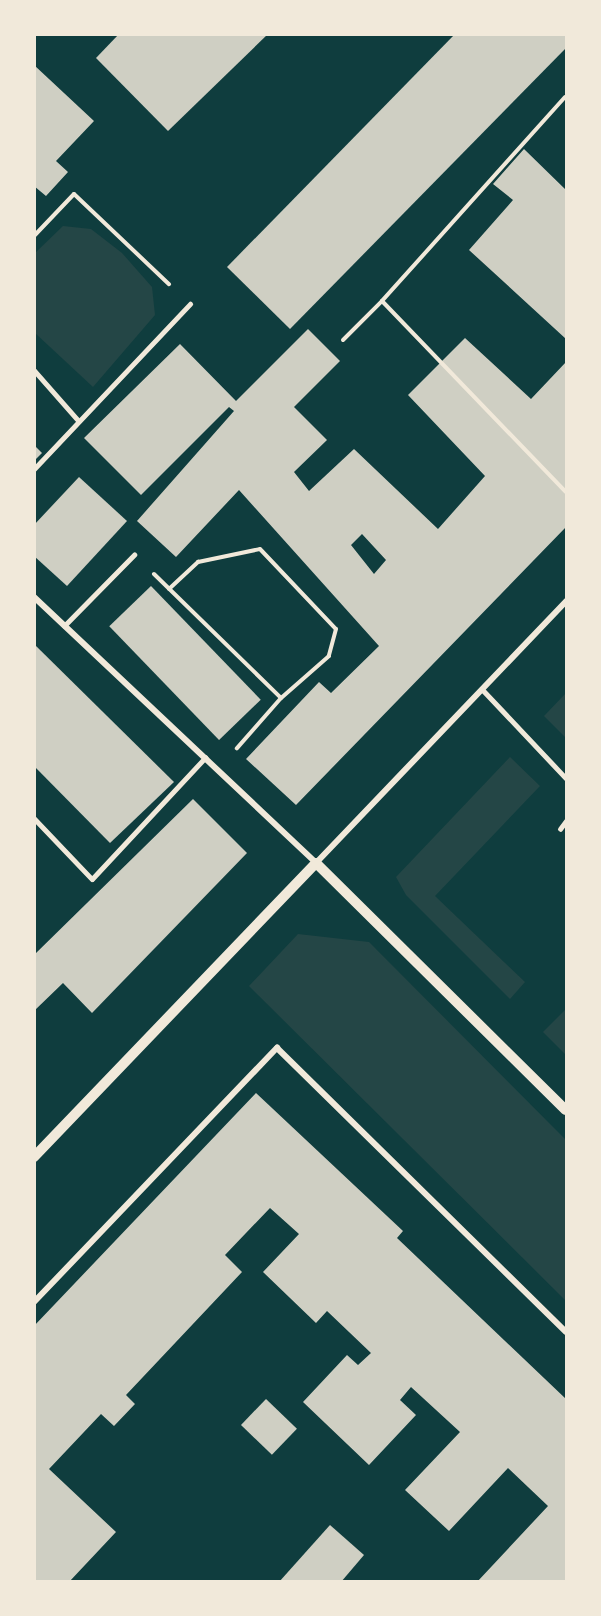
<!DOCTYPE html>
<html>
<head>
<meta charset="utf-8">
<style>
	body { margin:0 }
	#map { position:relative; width:601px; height:1616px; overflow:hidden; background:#0f3d3e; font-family:"Golos Text",sans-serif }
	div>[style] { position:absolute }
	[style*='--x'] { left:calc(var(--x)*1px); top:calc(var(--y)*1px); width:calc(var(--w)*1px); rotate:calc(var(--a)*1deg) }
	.green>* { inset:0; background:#244646 }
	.building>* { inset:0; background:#cfcfc3; transform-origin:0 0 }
	.path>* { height:4px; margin:-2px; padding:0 2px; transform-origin:2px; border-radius:2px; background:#f1e9da }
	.service>* { height:4.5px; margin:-2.25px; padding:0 2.25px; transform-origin:2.25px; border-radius:2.25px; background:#f1e9da }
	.minor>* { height:6px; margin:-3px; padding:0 3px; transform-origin:3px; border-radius:3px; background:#f1e9da }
	.tertiary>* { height:10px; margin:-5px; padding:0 5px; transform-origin:5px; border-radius:5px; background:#f1e9da }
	span { translate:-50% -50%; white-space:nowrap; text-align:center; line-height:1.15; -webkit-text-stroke:5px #f1e9da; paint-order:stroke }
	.frame { position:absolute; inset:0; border:36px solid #f1e9da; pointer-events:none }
</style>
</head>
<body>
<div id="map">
	<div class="green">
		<div style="clip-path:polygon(63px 226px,91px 229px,122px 253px,152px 287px,155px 315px,93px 387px,35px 333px,35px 253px)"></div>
		<div style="clip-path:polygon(566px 693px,566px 738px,544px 716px)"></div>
		<div style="clip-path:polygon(510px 757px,540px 786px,435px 896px,525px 982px,510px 999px,406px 895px,396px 877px)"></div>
		<div style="clip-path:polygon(298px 934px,369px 942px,566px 1140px,566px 1301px,249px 986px)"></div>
		<div style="clip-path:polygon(566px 1009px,566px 1055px,543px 1032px)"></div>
	</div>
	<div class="building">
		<div style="clip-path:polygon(119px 34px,268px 34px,168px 131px,96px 58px)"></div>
		<div style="clip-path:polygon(455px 34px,566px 34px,566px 48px,290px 329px,227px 267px)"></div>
		<div style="clip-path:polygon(34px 65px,94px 121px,56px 161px,68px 172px,46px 196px,34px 186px)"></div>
		<div style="clip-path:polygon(524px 149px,566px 190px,566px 339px,469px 250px,513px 200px,493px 184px)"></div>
		<div style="clip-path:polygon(evenodd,308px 329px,340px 361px,294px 407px,327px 440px,294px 472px,309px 491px,354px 449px,438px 529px,485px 476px,408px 395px,465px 338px,531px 399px,566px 362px,566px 527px,296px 805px,246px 759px,319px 682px,331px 693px,379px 646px,239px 490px,176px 557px,137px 521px,234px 411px,229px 407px,141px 495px,84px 438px,180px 344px,236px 401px,308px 329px,362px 534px,386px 560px,374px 574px,351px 545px,362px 534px)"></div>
		<div style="clip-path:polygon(34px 445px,42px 453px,34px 461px)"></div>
		<div style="clip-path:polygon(79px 477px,127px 521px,67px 586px,34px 556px,34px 525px)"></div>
		<div style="left:151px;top:586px;width:158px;height:58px;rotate:46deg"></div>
		<div style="clip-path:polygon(34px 644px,174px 782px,110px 843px,34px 766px)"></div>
		<div style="clip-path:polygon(193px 799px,247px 853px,92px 1013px,63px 983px,34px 1011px,34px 955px)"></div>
		<div style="clip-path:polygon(256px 1093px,403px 1231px,397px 1238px,566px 1399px,566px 1582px,477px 1582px,548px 1506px,508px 1468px,449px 1531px,405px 1490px,460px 1432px,411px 1387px,400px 1400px,416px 1415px,369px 1465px,303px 1402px,347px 1355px,358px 1365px,371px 1353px,327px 1311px,316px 1323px,263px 1272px,299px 1234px,270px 1208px,225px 1255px,242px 1272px,126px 1395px,135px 1404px,114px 1426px,101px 1414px,49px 1469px,116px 1532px,69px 1582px,34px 1582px,34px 1326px)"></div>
		<div style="left:266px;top:1399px;width:43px;height:36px;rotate:44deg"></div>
		<div style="clip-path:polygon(330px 1525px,364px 1555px,341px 1582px,279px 1582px)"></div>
	</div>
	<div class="path">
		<div style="--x:565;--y:97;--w:274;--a:131.9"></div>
		<div style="--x:382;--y:301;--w:265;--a:46.1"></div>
		<div style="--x:34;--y:236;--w:58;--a:-46.4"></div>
		<div style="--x:74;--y:194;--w:131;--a:43.5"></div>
		<div style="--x:343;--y:340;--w:55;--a:-45"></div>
		<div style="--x:154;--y:574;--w:177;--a:44.3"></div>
		<div style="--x:281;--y:698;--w:67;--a:131.3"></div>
		<div style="--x:169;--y:589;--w:40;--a:-43"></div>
		<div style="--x:198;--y:562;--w:63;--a:-11.8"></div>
		<div style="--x:260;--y:549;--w:110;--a:46.5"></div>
		<div style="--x:336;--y:629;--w:28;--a:105"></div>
		<div style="--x:329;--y:656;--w:64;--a:138.8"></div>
	</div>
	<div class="service">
		<div style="--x:34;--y:370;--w:68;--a:48.6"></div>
		<div style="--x:34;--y:469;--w:227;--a:-46.6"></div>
		<div style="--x:64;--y:626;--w:100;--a:-45.4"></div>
		<div style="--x:483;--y:690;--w:121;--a:46.7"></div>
		<div style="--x:34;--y:818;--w:84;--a:46.4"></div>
		<div style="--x:92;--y:879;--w:166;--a:-47"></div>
		<div style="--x:560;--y:829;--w:10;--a:-53"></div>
	</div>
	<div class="minor">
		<div style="--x:34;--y:597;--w:388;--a:43.3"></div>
		<div style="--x:316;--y:863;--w:362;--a:-46.3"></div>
		<div style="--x:34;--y:1302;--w:352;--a:-46.3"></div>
		<div style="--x:277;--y:1048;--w:405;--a:44.5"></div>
	</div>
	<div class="tertiary">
		<div style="--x:34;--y:1157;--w:407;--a:-46.2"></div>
		<div style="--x:316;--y:863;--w:351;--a:44.7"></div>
	</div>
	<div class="frame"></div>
</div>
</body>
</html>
